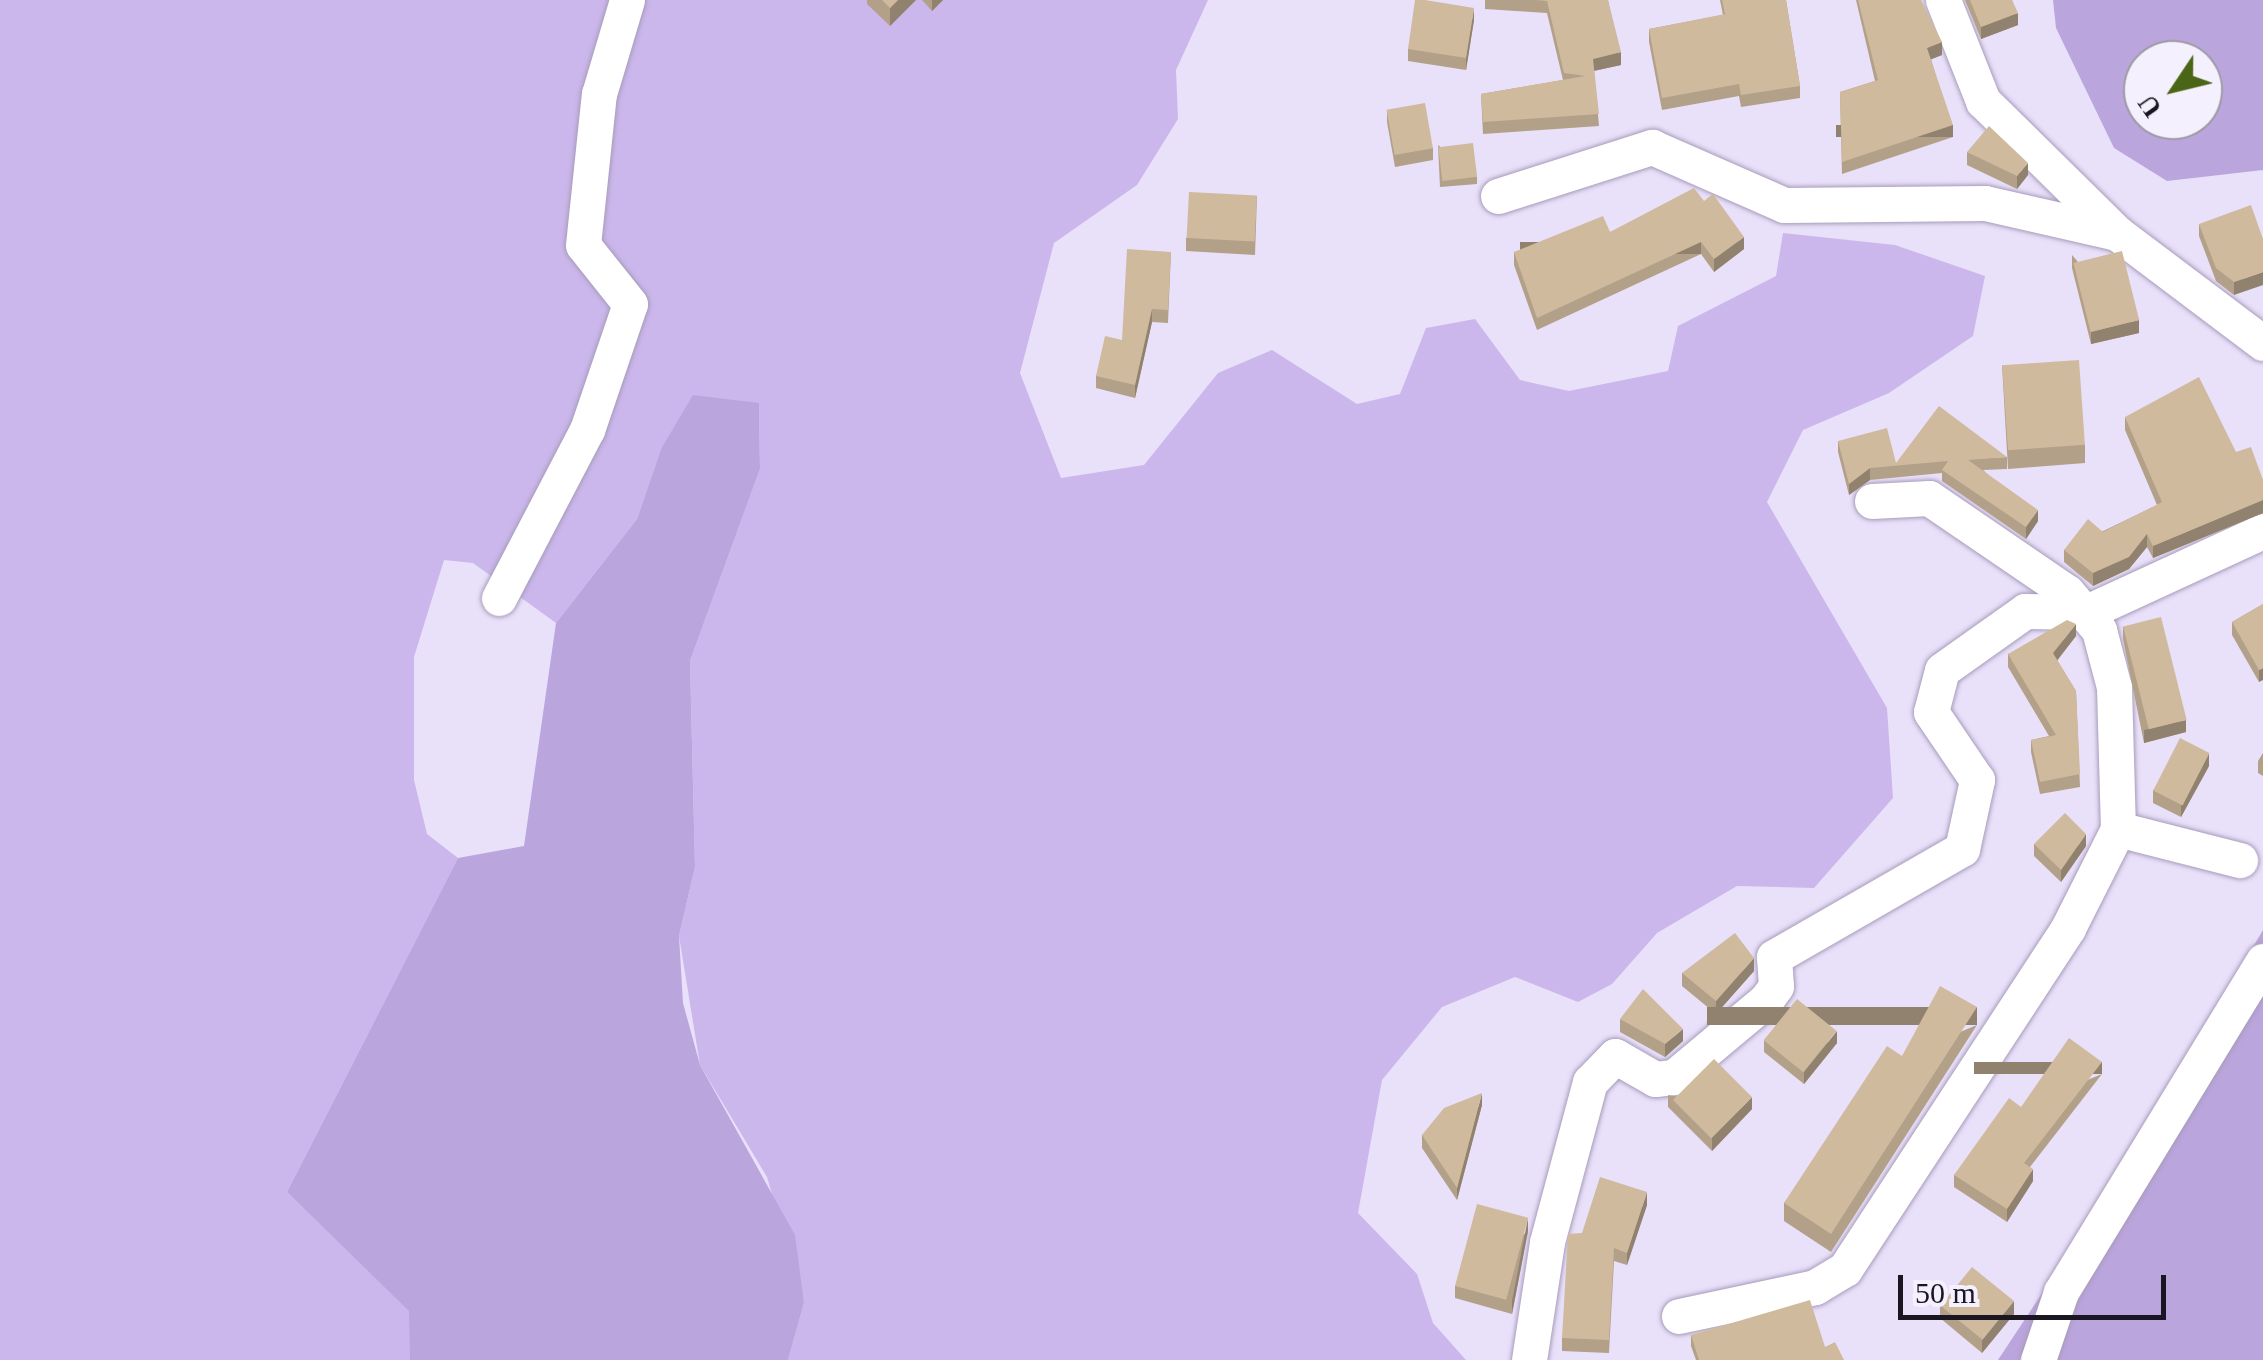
<!DOCTYPE html>
<html>
<head>
<meta charset="utf-8">
<style>
	body { margin:0 }
	#map { position:relative; width:2263px; height:1360px; overflow:hidden; background:#e9e0fa; font-family:"Times New Roman",serif }
	div>[style] { position:absolute }
	[style*='--x'] { left:calc(var(--x)*1px); top:calc(var(--y)*1px); width:calc(var(--w)*1px); rotate:calc(var(--a)*1deg) }
	.green>* { inset:0; background:#cbb7ec }
	.forest>* { inset:0; background:#bba5dd }
	.roads { filter:drop-shadow(0 0 2px #a79cba) drop-shadow(0 0 2px #a79cba) }
	.street>* { height:35px; margin:-17.5px; padding:0 17.5px; transform-origin:17.5px; border-radius:17.5px; background:#fff }
	.wall>* { inset:0; background:#b2a088 }
	.shaded-wall>* { inset:0; background:#91826f; transform-origin:0 0 }
	.building>* { inset:0; background:#cfba9e; transform-origin:0 0 }
	span { translate:-50% -50%; white-space:nowrap; text-align:center; line-height:1.15; -webkit-text-stroke:9px #f5f0fd; paint-order:stroke }
	.north { position:absolute; left:2123px; top:40px; width:100px; height:100px; box-sizing:border-box; background:#f5f0fd; border:2px solid #9e99a5; border-radius:50%; rotate:235deg; font-size:28px; font-weight:700; line-height:40px; text-align:center; color:#1b1722 }
	.north::after { content:''; display:block; margin:auto; width:35px; height:45px; background:#4b6517; clip-path:polygon(50% 0,100% 100%,50% 72%,0 100%) }
	.scale { position:absolute; left:1898px; top:1275px; width:268px; height:45px; box-sizing:border-box; border:5px solid #1b1722; border-top:0; padding-left:12px; font-size:30px; line-height:35px; white-space:nowrap; color:#1b1722; -webkit-text-stroke:8px #f5f0fd; paint-order:stroke }
</style>
</head>
<body>
<div id="map">
	<div class="green">
		<div style="clip-path:polygon(0 0,1208px 0,1176px 70px,1178px 119px,1137px 185px,1054px 243px,1020px 373px,1061px 478px,1144px 465px,1218px 373px,1272px 350px,1357px 404px,1400px 394px,1426px 328px,1475px 319px,1520px 380px,1569px 391px,1668px 371px,1678px 326px,1776px 276px,1783px 233px,1895px 245px,1985px 276px,1973px 336px,1889px 393px,1803px 430px,1767px 502px,1887px 708px,1893px 798px,1814px 888px,1737px 886px,1657px 933px,1612px 984px,1578px 1002px,1515px 977px,1442px 1007px,1382px 1080px,1358px 1213px,1417px 1274px,1433px 1323px,1466px 1360px,788px 1360px,804px 1303px,767px 1177px,700px 1065px,679px 936px,695px 867px,690px 661px,760px 469px,759px 403px,661px 449px,637px 519px,556px 623px,473px 563px,444px 560px,414px 657px,414px 780px,427px 834px,458px 858px,287px 1192px,410px 1311px,410px 1360px,0 1360px)"></div>
	</div>
	<div class="forest">
		<div style="clip-path:polygon(evenodd,2053px 0,2263px 0,2263px 170px,2167px 181px,2114px 148px,2056px 28px,2053px 0,2203px 60px,2203px 120px,2143px 120px,2143px 60px,2203px 60px)"></div>
		<div style="clip-path:polygon(693px 395px,759px 403px,760px 469px,690px 661px,695px 867px,679px 936px,683px 1003px,700px 1065px,795px 1235px,804px 1303px,788px 1360px,410px 1360px,409px 1311px,287px 1192px,458px 858px,524px 846px,556px 623px,637px 519px,661px 449px)"></div>
		<div style="clip-path:polygon(2263px 930px,2263px 1360px,1998px 1360px,2097px 1210px)"></div>
	</div>
	<div class="roads">
		<div class="street">
			<div style="--x:1943;--y:0;--w:109;--a:68.4"></div>
			<div style="--x:1983;--y:101;--w:188;--a:44.6"></div>
			<div style="--x:2117;--y:233;--w:183;--a:37"></div>
			<div style="--x:1498;--y:196;--w:162;--a:-17.7"></div>
			<div style="--x:1652;--y:147;--w:144;--a:23.7"></div>
			<div style="--x:1784;--y:205;--w:201;--a:-0.6"></div>
			<div style="--x:1985;--y:203;--w:135;--a:12.8"></div>
			<div style="--x:1872;--y:501;--w:57;--a:-3"></div>
			<div style="--x:1929;--y:498;--w:167;--a:34.3"></div>
			<div style="--x:2067;--y:592;--w:50;--a:49.9"></div>
			<div style="--x:2099;--y:630;--w:59;--a:75.3"></div>
			<div style="--x:2114;--y:687;--w:142;--a:88.4"></div>
			<div style="--x:2118;--y:829;--w:126;--a:14.3"></div>
			<div style="--x:499;--y:598;--w:190;--a:-62.4"></div>
			<div style="--x:587;--y:430;--w:133;--a:-71.2"></div>
			<div style="--x:630;--y:304;--w:75;--a:-128.5"></div>
			<div style="--x:583;--y:245;--w:152;--a:-84"></div>
			<div style="--x:599;--y:94;--w:98;--a:-73.4"></div>
			<div style="--x:1679;--y:1316;--w:139;--a:-12"></div>
			<div style="--x:1815;--y:1287;--w:35;--a:-31"></div>
			<div style="--x:1845;--y:1269;--w:407;--a:-56.8"></div>
			<div style="--x:2068;--y:928;--w:111;--a:-63.2"></div>
			<div style="--x:1529;--y:1360;--w:119;--a:-81.3"></div>
			<div style="--x:1547;--y:1242;--w:166;--a:-75"></div>
			<div style="--x:1590;--y:1082;--w:36;--a:-46"></div>
			<div style="--x:1615;--y:1056;--w:46;--a:29.9"></div>
			<div style="--x:1655;--y:1079;--w:19;--a:-6"></div>
			<div style="--x:1674;--y:1077;--w:120;--a:-39.9"></div>
			<div style="--x:1766;--y:1000;--w:17;--a:-54"></div>
			<div style="--x:1776;--y:986;--w:29;--a:-94"></div>
			<div style="--x:1774;--y:957;--w:217;--a:-29.9"></div>
			<div style="--x:1962;--y:849;--w:71;--a:-77.7"></div>
			<div style="--x:1977;--y:780;--w:82;--a:-124.1"></div>
			<div style="--x:1931;--y:712;--w:43;--a:-75.3"></div>
			<div style="--x:1942;--y:670;--w:102;--a:-35.4"></div>
			<div style="--x:2025;--y:611;--w:62;--a:0.9"></div>
			<div style="--x:2087;--y:612;--w:194;--a:-24.7"></div>
			<div style="--x:2038;--y:1360;--w:72;--a:-71.3"></div>
			<div style="--x:2061;--y:1292;--w:388;--a:-58.6"></div>
		</div>
	</div>
	<div class="wall">
		<div style="clip-path:polygon(867px 0,916px 0,890px 26px,867px 4px)"></div>
		<div style="clip-path:polygon(922px 0,943px 0,932px 11px)"></div>
		<div style="clip-path:polygon(1485px 0,1608px 0,1621px 65px,1594px 71px,1599px 126px,1483px 134px,1481px 94px,1563px 80px,1547px 13px,1485px 9px)"></div>
		<div style="clip-path:polygon(1720px 0,1786px 0,1800px 86px,1800px 98px,1741px 107px,1739px 96px,1662px 110px,1649px 42px,1649px 29px,1723px 15px)"></div>
		<div style="clip-path:polygon(1856px 0,1921px 0,1942px 55px,1931px 59px,1953px 137px,1842px 174px,1840px 92px,1875px 81px)"></div>
		<div style="clip-path:polygon(1965px 0,2012px 0,2018px 25px,1981px 39px)"></div>
		<div style="clip-path:polygon(1474px 20px,1466px 70px,1408px 61px,1408px 49px)"></div>
		<div style="clip-path:polygon(1387px 110px,1433px 148px,1433px 160px,1395px 167px,1387px 122px)"></div>
		<div style="clip-path:polygon(1438px 145px,1477px 177px,1477px 184px,1440px 187px)"></div>
		<div style="clip-path:polygon(1967px 152px,2028px 175px,2017px 189px,1967px 165px)"></div>
		<div style="clip-path:polygon(1257px 196px,1255px 255px,1186px 251px,1186px 238px)"></div>
		<div style="clip-path:polygon(1704px 201px,1744px 249px,1714px 272px,1701px 254px,1537px 330px,1514px 265px,1514px 252px,1610px 232px)"></div>
		<div style="clip-path:polygon(2199px 224px,2263px 239px,2234px 295px,2216px 281px,2199px 236px)"></div>
		<div style="clip-path:polygon(1171px 252px,1168px 323px,1152px 322px,1135px 398px,1096px 388px,1096px 376px,1122px 340px)"></div>
		<div style="clip-path:polygon(2072px 255px,2139px 333px,2091px 344px,2072px 268px)"></div>
		<div style="clip-path:polygon(2002px 365px,2085px 445px,2085px 463px,2008px 469px)"></div>
		<div style="clip-path:polygon(2125px 417px,2236px 452px,2263px 480px,2263px 513px,2153px 558px,2147px 547px,2129px 569px,2093px 586px,2064px 562px,2064px 550px,2157px 505px,2125px 430px)"></div>
		<div style="clip-path:polygon(1838px 441px,1896px 463px,2007px 457px,2007px 469px,1983px 470px,2038px 521px,2026px 539px,1942px 481px,1942px 473px,1870px 480px,1849px 495px,1838px 452px)"></div>
		<div style="clip-path:polygon(2263px 604px,2259px 682px,2232px 635px,2232px 622px)"></div>
		<div style="clip-path:polygon(2123px 626px,2186px 732px,2144px 743px,2123px 639px)"></div>
		<div style="clip-path:polygon(2076px 636px,2057px 660px,2076px 691px,2080px 787px,2040px 794px,2031px 752px,2031px 740px,2049px 736px,2008px 667px,2008px 654px)"></div>
		<div style="clip-path:polygon(2263px 753px,2263px 776px,2258px 773px,2258px 761px)"></div>
		<div style="clip-path:polygon(2209px 766px,2181px 817px,2153px 803px,2153px 790px)"></div>
		<div style="clip-path:polygon(2034px 844px,2086px 846px,2061px 882px,2034px 856px)"></div>
		<div style="clip-path:polygon(1754px 971px,1716px 1014px,1682px 986px,1682px 973px)"></div>
		<div style="clip-path:polygon(1620px 1019px,1683px 1041px,1665px 1057px,1620px 1032px)"></div>
		<div style="clip-path:polygon(1977px 1025px,1831px 1252px,1784px 1221px,1784px 1203px,1902px 1056px)"></div>
		<div style="clip-path:polygon(1764px 1040px,1837px 1043px,1804px 1084px,1764px 1052px)"></div>
		<div style="clip-path:polygon(2102px 1074px,2030px 1167px,2033px 1181px,2007px 1222px,1954px 1187px,1954px 1175px,2021px 1107px)"></div>
		<div style="clip-path:polygon(1668px 1095px,1752px 1109px,1712px 1151px,1668px 1107px)"></div>
		<div style="clip-path:polygon(1482px 1105px,1457px 1200px,1422px 1148px,1422px 1135px)"></div>
		<div style="clip-path:polygon(1647px 1205px,1627px 1265px,1614px 1261px,1609px 1353px,1562px 1351px,1562px 1338px,1582px 1233px)"></div>
		<div style="clip-path:polygon(1528px 1231px,1512px 1314px,1455px 1298px,1455px 1286px)"></div>
		<div style="clip-path:polygon(1940px 1305px,2014px 1314px,1982px 1353px,1940px 1318px)"></div>
		<div style="clip-path:polygon(1691px 1335px,1825px 1347px,1844px 1360px,1696px 1360px,1691px 1346px)"></div>
	</div>
	<div class="shaded-wall">
		<div style="clip-path:polygon(898px 0,916px 0,890px 26px,890px 8px)"></div>
		<div style="clip-path:polygon(932px 0,943px 0,932px 11px)"></div>
		<div style="clip-path:polygon(1474px 8px,1474px 20px,1466px 70px,1466px 58px)"></div>
		<div style="clip-path:polygon(2018px 13px,2018px 25px,1981px 39px,1981px 27px)"></div>
		<div style="clip-path:polygon(1942px 42px,1942px 55px,1927px 61px,1927px 48px)"></div>
		<div style="clip-path:polygon(1621px 52px,1621px 65px,1593px 71px,1593px 59px)"></div>
		<div style="left:1953px;top:125px;width:12px;height:117px;rotate:90deg"></div>
		<div style="clip-path:polygon(2028px 163px,2028px 175px,2017px 189px,2017px 176px)"></div>
		<div style="clip-path:polygon(1744px 237px,1744px 249px,1714px 272px,1714px 259px)"></div>
		<div style="left:1701px;top:242px;width:12px;height:181px;rotate:90deg"></div>
		<div style="clip-path:polygon(2263px 272px,2263px 285px,2234px 295px,2234px 282px)"></div>
		<div style="clip-path:polygon(1152px 309px,1152px 322px,1135px 398px,1135px 385px)"></div>
		<div style="clip-path:polygon(2139px 320px,2139px 333px,2091px 344px,2091px 332px)"></div>
		<div style="clip-path:polygon(1870px 468px,1870px 480px,1849px 495px,1849px 484px)"></div>
		<div style="clip-path:polygon(2263px 500px,2263px 513px,2153px 558px,2153px 546px)"></div>
		<div style="clip-path:polygon(2038px 510px,2038px 521px,2026px 539px,2026px 527px)"></div>
		<div style="clip-path:polygon(2147px 534px,2147px 547px,2129px 569px,2093px 586px,2093px 573px)"></div>
		<div style="clip-path:polygon(2076px 624px,2076px 636px,2053px 666px,2053px 653px)"></div>
		<div style="clip-path:polygon(2263px 668px,2263px 680px,2259px 682px,2259px 670px)"></div>
		<div style="clip-path:polygon(2186px 720px,2186px 732px,2144px 743px,2144px 730px)"></div>
		<div style="clip-path:polygon(2209px 753px,2209px 766px,2181px 817px,2181px 805px)"></div>
		<div style="clip-path:polygon(2086px 834px,2086px 846px,2061px 882px,2061px 870px)"></div>
		<div style="clip-path:polygon(1754px 958px,1754px 971px,1716px 1014px,1716px 1001px)"></div>
		<div style="left:1977px;top:1007px;width:18px;height:270px;rotate:90deg"></div>
		<div style="clip-path:polygon(1683px 1029px,1683px 1041px,1665px 1057px,1665px 1044px)"></div>
		<div style="clip-path:polygon(1837px 1031px,1837px 1043px,1804px 1084px,1804px 1072px)"></div>
		<div style="left:2102px;top:1062px;width:12px;height:128px;rotate:90deg"></div>
		<div style="clip-path:polygon(1482px 1093px,1482px 1105px,1457px 1200px,1457px 1188px)"></div>
		<div style="clip-path:polygon(1752px 1097px,1752px 1109px,1712px 1151px,1712px 1138px)"></div>
		<div style="clip-path:polygon(2033px 1169px,2033px 1181px,2007px 1222px,2007px 1209px)"></div>
		<div style="clip-path:polygon(1647px 1192px,1647px 1205px,1627px 1265px,1627px 1253px)"></div>
		<div style="clip-path:polygon(1528px 1218px,1528px 1231px,1512px 1314px,1512px 1301px)"></div>
		<div style="clip-path:polygon(2014px 1301px,2014px 1314px,1982px 1353px,1982px 1340px)"></div>
	</div>
	<div class="building">
		<div style="clip-path:polygon(882px 0,898px 0,890px 8px)"></div>
		<div style="clip-path:polygon(1415px 0,1425px 0,1474px 8px,1466px 58px,1408px 49px)"></div>
		<div style="clip-path:polygon(1535px 0,1608px 0,1621px 52px,1593px 59px,1599px 114px,1483px 122px,1481px 94px,1585px 76px,1564px 73px,1547px 1px)"></div>
		<div style="clip-path:polygon(1722px 0,1786px 0,1800px 86px,1741px 95px,1739px 84px,1662px 98px,1649px 29px,1725px 14px)"></div>
		<div style="clip-path:polygon(1858px 0,1921px 0,1942px 42px,1927px 48px,1953px 125px,1842px 162px,1840px 92px,1878px 80px)"></div>
		<div style="clip-path:polygon(1970px 0,2012px 0,2018px 13px,1981px 27px)"></div>
		<div style="left:1425px;top:103px;width:46px;height:39px;rotate:80deg"></div>
		<div style="clip-path:polygon(1989px 126px,2028px 163px,2017px 176px,1967px 152px)"></div>
		<div style="left:1473px;top:143px;width:34px;height:35px;rotate:83deg"></div>
		<div style="clip-path:polygon(1694px 188px,1704px 201px,1713px 194px,1744px 237px,1714px 259px,1701px 242px,1537px 318px,1514px 252px,1603px 216px,1610px 232px)"></div>
		<div style="left:1189px;top:192px;width:68px;height:46px;rotate:3deg"></div>
		<div style="clip-path:polygon(2251px 205px,2263px 239px,2263px 272px,2234px 282px,2216px 268px,2199px 224px)"></div>
		<div style="clip-path:polygon(1127px 249px,1171px 252px,1168px 310px,1152px 309px,1135px 385px,1096px 376px,1105px 336px,1122px 340px)"></div>
		<div style="left:2122px;top:251px;width:71px;height:50px;rotate:76deg"></div>
		<div style="left:2079px;top:360px;width:85px;height:77px;rotate:86deg"></div>
		<div style="clip-path:polygon(2199px 377px,2236px 452px,2251px 447px,2263px 480px,2263px 500px,2153px 546px,2147px 534px,2129px 557px,2093px 573px,2064px 550px,2088px 519px,2103px 532px,2162px 502px,2125px 417px)"></div>
		<div style="clip-path:polygon(1939px 406px,2007px 457px,1968px 460px,2038px 510px,2026px 527px,1942px 470px,1948px 461px,1870px 468px,1849px 484px,1838px 441px,1887px 428px,1896px 463px)"></div>
		<div style="clip-path:polygon(2263px 604px,2263px 668px,2259px 670px,2232px 622px)"></div>
		<div style="left:2161px;top:617px;width:106px;height:39px;rotate:76deg"></div>
		<div style="clip-path:polygon(2067px 620px,2076px 624px,2053px 653px,2076px 691px,2080px 774px,2040px 782px,2031px 740px,2056px 735px,2008px 654px)"></div>
		<div style="left:2180px;top:738px;width:33px;height:59px;rotate:27deg"></div>
		<div style="clip-path:polygon(2065px 813px,2086px 834px,2061px 870px,2034px 844px)"></div>
		<div style="clip-path:polygon(1735px 933px,1754px 958px,1716px 1001px,1682px 973px)"></div>
		<div style="clip-path:polygon(1940px 986px,1977px 1007px,1831px 1234px,1784px 1203px,1887px 1046px,1902px 1056px)"></div>
		<div style="clip-path:polygon(1643px 989px,1683px 1029px,1665px 1044px,1620px 1019px)"></div>
		<div style="left:1797px;top:999px;width:51px;height:53px;rotate:39deg"></div>
		<div style="clip-path:polygon(2069px 1038px,2102px 1062px,2024px 1163px,2033px 1169px,2007px 1209px,1954px 1175px,2009px 1098px,2021px 1107px)"></div>
		<div style="left:1714px;top:1059px;width:54px;height:58px;rotate:45deg"></div>
		<div style="clip-path:polygon(1482px 1093px,1457px 1188px,1422px 1135px,1444px 1108px)"></div>
		<div style="clip-path:polygon(1600px 1177px,1647px 1192px,1627px 1253px,1614px 1248px,1609px 1340px,1562px 1338px,1568px 1234px,1582px 1233px)"></div>
		<div style="left:1477px;top:1204px;width:53px;height:85px;rotate:15deg"></div>
		<div style="left:1972px;top:1267px;width:54px;height:50px;rotate:39deg"></div>
		<div style="clip-path:polygon(1810px 1300px,1825px 1347px,1835px 1342px,1844px 1360px,1699px 1360px,1691px 1335px)"></div>
	</div>
	<div class="north">U</div>
	<div class="scale">50 m</div>
</div>
</body>
</html>
